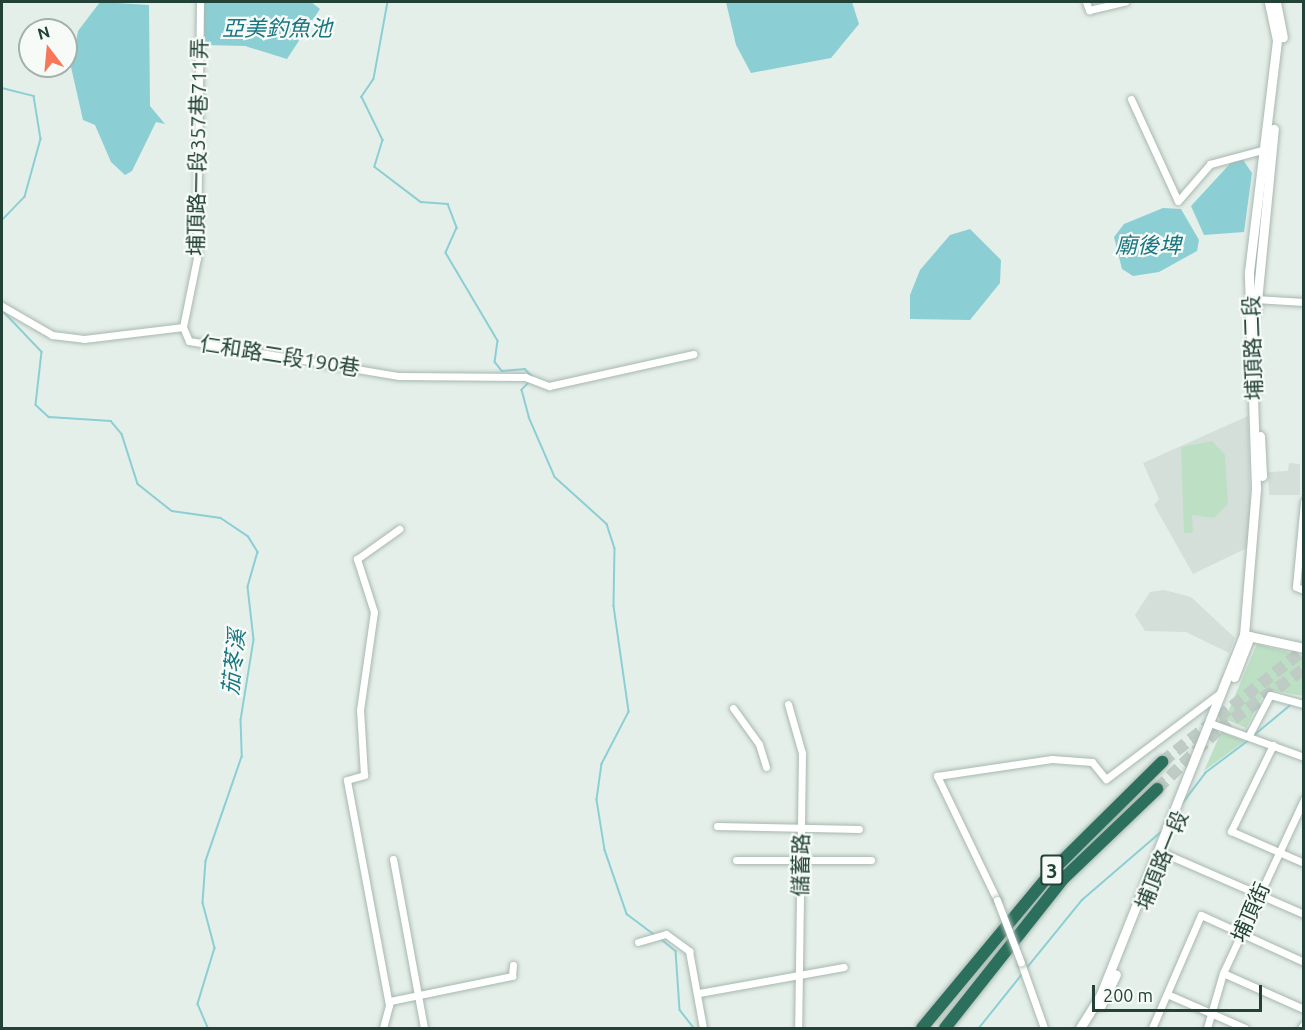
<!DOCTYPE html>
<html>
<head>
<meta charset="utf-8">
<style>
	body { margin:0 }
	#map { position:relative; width:1305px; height:1030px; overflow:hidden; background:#e5efe9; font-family:Ubuntu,"Noto Sans TC",sans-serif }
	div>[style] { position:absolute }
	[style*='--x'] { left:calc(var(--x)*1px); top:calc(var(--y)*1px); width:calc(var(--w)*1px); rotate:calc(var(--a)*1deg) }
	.built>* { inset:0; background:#d3dfd8 }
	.green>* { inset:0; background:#bde0c4 }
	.water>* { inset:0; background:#8bcfd5 }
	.stream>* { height:1.5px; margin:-0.75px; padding:0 0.75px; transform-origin:0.75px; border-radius:0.75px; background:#8bcfd5 }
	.highway-tunnel>* { height:12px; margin-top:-6px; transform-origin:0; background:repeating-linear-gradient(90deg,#beccc5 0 12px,transparent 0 18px) }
	.roads { filter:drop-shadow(0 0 2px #a7b8b0) drop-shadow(0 0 2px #a7b8b0) }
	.street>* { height:7px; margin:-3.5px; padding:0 3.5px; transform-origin:3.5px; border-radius:3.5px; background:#fff }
	.secondary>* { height:9px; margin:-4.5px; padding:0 4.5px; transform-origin:4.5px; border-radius:4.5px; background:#fff }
	.highway>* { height:12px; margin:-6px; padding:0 6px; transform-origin:6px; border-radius:6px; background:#2d6f5d }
	.bridges { filter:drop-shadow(0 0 2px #a7b8b0) drop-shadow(0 0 2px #a7b8b0) }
	.street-bridge>* { height:7px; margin:-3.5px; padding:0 3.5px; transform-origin:3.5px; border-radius:3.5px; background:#fff }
	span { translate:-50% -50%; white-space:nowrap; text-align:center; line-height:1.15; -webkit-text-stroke:4.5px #f6fbf8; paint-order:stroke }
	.shield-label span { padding:2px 4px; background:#f6fbf8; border:2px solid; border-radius:4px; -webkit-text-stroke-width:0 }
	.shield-label { font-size:20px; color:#234237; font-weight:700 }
	.street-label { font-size:21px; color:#234237 }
	.water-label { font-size:22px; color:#197681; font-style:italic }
	.frame { position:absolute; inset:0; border:3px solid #234237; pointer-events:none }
	.north { position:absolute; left:18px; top:18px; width:60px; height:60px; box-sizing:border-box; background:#f6fbf8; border:2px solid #a2b1ab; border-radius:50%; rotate:344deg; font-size:16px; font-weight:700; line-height:24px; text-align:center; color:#234237 }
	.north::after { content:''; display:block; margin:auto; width:21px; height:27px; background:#f8765a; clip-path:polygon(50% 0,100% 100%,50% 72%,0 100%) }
	.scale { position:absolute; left:1092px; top:985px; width:170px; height:27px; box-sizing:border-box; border:3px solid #234237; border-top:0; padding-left:8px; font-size:18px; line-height:21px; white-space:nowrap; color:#234237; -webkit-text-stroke:4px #f6fbf8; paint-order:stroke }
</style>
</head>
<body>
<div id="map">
	<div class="built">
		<div style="clip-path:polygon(1248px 416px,1251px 546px,1193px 574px,1154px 505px,1159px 499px,1143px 463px)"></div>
		<div style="clip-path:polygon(1289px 463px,1300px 464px,1300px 495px,1269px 495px,1268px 472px,1288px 471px)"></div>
		<div style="clip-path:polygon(1164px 590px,1191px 597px,1235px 638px,1229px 653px,1186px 632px,1145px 631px,1135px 615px,1150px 592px)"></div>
	</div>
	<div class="green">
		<div style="clip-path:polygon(1212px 441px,1225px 455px,1228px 504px,1214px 518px,1192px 515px,1193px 533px,1184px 533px,1181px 447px)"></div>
		<div style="clip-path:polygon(1257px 644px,1303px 656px,1303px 696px,1266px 689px,1246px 728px,1225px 719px)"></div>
		<div style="clip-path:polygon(1221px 732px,1245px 741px,1204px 771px)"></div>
	</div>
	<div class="water">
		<div style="clip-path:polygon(100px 2px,149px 5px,150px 106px,165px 124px,156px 122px,132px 171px,125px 175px,111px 162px,95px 125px,83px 120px,71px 67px,78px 31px)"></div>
		<div style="clip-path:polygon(202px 2px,311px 2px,320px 9px,287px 59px,245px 46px,205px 45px)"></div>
		<div style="clip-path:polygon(726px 2px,852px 2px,859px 24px,831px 58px,751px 73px,736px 45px)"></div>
		<div style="clip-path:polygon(1239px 154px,1252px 173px,1244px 232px,1204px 235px,1191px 206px)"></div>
		<div style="clip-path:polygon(1163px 208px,1181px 209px,1199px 240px,1197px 251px,1159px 272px,1133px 276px,1122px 269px,1114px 237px,1124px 224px)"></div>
		<div style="clip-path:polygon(970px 229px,1001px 260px,1000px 283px,970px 320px,910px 319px,910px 295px,920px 270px,950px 235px)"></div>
	</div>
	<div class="stream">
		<div style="--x:388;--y:2;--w:78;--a:100.3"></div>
		<div style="--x:374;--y:79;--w:22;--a:124"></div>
		<div style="--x:362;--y:97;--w:48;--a:64"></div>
		<div style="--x:383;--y:140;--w:28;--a:107"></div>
		<div style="--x:375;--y:167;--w:58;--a:37.3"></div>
		<div style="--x:421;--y:202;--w:27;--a:4"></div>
		<div style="--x:448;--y:204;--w:26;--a:69"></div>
		<div style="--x:457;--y:228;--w:27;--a:114"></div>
		<div style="--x:446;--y:253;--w:102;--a:59.4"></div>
		<div style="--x:498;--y:341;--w:21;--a:98"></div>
		<div style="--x:495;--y:362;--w:11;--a:52"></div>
		<div style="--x:502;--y:371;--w:23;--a:-5"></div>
		<div style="--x:525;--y:369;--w:13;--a:45"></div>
		<div style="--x:2;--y:88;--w:33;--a:14"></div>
		<div style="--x:34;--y:96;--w:44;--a:80.8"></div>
		<div style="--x:41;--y:139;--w:60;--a:105.4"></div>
		<div style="--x:25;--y:197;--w:33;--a:134"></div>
		<div style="--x:2;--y:310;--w:58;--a:46.4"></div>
		<div style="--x:42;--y:352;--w:53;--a:96.5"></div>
		<div style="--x:36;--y:405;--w:18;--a:43"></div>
		<div style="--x:49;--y:417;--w:62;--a:3.7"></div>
		<div style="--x:111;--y:421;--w:17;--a:50"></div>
		<div style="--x:122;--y:434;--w:52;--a:72.3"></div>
		<div style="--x:138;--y:484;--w:43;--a:38.5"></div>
		<div style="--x:172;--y:511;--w:49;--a:8.1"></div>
		<div style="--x:221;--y:518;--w:32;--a:34"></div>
		<div style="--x:248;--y:536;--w:19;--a:58"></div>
		<div style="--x:258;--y:552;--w:36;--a:106"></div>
		<div style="--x:248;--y:587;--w:53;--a:83.5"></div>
		<div style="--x:254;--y:640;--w:81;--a:99.2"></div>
		<div style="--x:241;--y:720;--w:37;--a:88"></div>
		<div style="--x:242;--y:757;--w:110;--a:109.1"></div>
		<div style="--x:206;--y:861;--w:42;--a:94.1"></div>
		<div style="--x:203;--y:903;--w:47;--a:75.1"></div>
		<div style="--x:215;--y:948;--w:59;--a:106.9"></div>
		<div style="--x:198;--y:1004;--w:26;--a:67"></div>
		<div style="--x:531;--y:381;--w:13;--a:135"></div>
		<div style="--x:522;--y:390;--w:28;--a:75"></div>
		<div style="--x:529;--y:417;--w:65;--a:66.6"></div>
		<div style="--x:555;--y:477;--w:70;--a:42.1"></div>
		<div style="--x:607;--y:524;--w:25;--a:72"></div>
		<div style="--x:615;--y:548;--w:58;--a:91"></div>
		<div style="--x:614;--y:606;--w:107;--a:81.9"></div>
		<div style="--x:629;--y:712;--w:59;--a:117.4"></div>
		<div style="--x:602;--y:764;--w:36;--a:98"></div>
		<div style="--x:597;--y:800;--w:51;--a:80.9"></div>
		<div style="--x:605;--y:850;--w:68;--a:71"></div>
		<div style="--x:627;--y:914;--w:34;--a:37"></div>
		<div style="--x:1253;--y:736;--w:52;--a:-39.5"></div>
		<div style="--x:1182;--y:804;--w:39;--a:-53"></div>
		<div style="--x:1205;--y:773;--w:55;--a:-36.9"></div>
		<div style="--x:661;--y:939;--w:19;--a:39"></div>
		<div style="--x:676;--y:951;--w:59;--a:86.1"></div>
		<div style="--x:680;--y:1010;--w:23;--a:52"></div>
		<div style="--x:1026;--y:969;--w:89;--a:-50.9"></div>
		<div style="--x:1082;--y:900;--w:104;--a:-40.7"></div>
		<div style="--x:979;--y:1028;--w:70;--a:-51.3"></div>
	</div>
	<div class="highway-tunnel">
		<div style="--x:1162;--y:762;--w:181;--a:-38.3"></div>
		<div style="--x:1157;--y:789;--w:86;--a:-44.1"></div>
		<div style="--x:1219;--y:729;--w:104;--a:-35.2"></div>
	</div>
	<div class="roads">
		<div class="street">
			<div style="--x:200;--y:2;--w:256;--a:90.7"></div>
			<div style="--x:197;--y:258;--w:70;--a:101.5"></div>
			<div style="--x:183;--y:327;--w:15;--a:67"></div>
			<div style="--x:189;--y:341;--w:213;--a:9.5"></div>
			<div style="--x:399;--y:376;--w:126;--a:0.5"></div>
			<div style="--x:525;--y:377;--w:26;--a:21"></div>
			<div style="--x:549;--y:386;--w:148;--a:-12.5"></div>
			<div style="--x:1086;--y:2;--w:9;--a:69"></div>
			<div style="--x:1089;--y:10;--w:37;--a:-13"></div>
			<div style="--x:1131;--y:99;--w:112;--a:65.3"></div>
			<div style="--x:1178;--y:201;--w:49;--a:-49.1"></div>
			<div style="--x:1210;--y:164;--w:58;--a:-15"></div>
			<div style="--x:1255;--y:299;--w:49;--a:3.5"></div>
			<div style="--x:2;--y:306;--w:58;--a:30.1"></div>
			<div style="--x:52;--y:335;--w:32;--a:7"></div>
			<div style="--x:84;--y:339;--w:100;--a:-6.9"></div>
			<div style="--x:1304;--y:502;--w:85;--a:95.4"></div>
			<div style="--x:1296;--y:587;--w:9;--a:21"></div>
			<div style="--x:788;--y:704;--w:51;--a:74.1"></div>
			<div style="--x:802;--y:753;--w:275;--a:90.8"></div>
			<div style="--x:733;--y:708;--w:44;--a:54.2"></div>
			<div style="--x:759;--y:744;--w:24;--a:73"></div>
			<div style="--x:1210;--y:723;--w:100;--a:19.9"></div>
			<div style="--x:1249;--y:735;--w:45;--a:-62.3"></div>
			<div style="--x:1270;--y:695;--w:35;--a:15"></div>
			<div style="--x:1273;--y:745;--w:96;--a:116"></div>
			<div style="--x:1231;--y:831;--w:80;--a:23.7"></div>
			<div style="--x:717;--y:826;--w:142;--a:1.2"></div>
			<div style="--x:1159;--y:851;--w:158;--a:23.5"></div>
			<div style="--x:393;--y:859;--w:172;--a:79.6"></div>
			<div style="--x:736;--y:860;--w:135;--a:0"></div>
			<div style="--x:997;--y:900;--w:138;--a:-115.8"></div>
			<div style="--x:937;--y:776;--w:116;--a:-8.4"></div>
			<div style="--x:1052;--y:759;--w:40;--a:4.3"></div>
			<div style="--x:1092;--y:762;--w:22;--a:51"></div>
			<div style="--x:1106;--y:779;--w:143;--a:-37"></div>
			<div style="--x:638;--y:942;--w:29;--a:-16"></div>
			<div style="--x:666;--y:934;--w:29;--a:36"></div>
			<div style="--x:689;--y:951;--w:78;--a:79.7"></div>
			<div style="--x:1021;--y:963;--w:69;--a:70.5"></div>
			<div style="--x:1223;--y:973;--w:89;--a:24"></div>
			<div style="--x:699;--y:993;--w:147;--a:-10.2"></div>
			<div style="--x:1167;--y:994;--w:85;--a:23.6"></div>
			<div style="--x:389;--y:1005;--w:229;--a:-100.6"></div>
			<div style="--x:347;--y:780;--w:18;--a:-16"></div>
			<div style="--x:364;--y:775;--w:65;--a:-93.5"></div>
			<div style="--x:360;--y:710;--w:99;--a:-81.9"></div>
			<div style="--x:374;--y:612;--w:56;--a:-107.8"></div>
			<div style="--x:357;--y:559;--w:52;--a:-35.5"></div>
			<div style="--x:383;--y:1028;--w:28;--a:-75"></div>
			<div style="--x:390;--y:1001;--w:125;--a:-11.6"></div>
			<div style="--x:512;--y:976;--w:11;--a:-85"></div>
			<div style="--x:1152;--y:1028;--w:123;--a:-66.6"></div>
			<div style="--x:1201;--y:915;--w:113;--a:24.5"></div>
			<div style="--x:1207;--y:1028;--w:57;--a:-73.8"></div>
			<div style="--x:1223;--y:973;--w:192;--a:-65"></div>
			<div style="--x:1301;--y:1028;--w:5;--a:-53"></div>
		</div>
		<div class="secondary">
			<div style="--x:1276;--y:2;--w:36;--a:79"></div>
			<div style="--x:1256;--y:311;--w:183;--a:-84.4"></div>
			<div style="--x:1260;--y:436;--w:40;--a:87.1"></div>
			<div style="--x:1244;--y:635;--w:61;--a:12.2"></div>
			<div style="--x:1234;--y:677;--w:44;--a:-68.7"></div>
			<div style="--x:1101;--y:1005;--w:34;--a:-64"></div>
			<div style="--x:1080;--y:1028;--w:40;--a:-58"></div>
			<div style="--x:1101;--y:994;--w:386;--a:-68.3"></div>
			<div style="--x:1244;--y:635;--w:147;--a:-85.3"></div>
			<div style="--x:1256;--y:488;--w:216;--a:-91.9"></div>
			<div style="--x:1249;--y:272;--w:234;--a:-83.1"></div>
			<div style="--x:1277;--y:40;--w:39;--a:-102"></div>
		</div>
		<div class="highway">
			<div style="--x:922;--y:1028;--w:208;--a:-50.3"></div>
			<div style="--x:1055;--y:868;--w:151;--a:-44.7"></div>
			<div style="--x:945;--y:1028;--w:191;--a:-51.6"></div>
			<div style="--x:1064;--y:878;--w:129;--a:-43.7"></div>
		</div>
	</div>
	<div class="bridges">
		<div class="street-bridge">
			<div style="--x:997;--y:900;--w:67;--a:69.1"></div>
		</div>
	</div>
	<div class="shield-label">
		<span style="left:1052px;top:870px">3</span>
	</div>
	<div class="street-label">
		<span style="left:197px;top:147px;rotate:-89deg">埔頂路一段357巷711弄</span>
		<span style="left:1252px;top:348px;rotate:-92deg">埔頂路二段</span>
		<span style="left:280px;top:355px;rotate:9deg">仁和路二段190巷</span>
		<span style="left:1161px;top:860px;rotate:-68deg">埔頂路一段</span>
		<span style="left:800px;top:865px;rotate:-89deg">儲蓄路</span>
		<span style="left:1250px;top:912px;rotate:-66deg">埔頂街</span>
	</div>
	<div class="water-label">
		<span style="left:277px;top:28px">亞美釣魚池</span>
		<span style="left:1148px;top:245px">廟後埤</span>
		<span style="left:233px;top:662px;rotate:-84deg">茄苳溪</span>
	</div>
	<div class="frame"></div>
	<div class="north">N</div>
	<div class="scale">200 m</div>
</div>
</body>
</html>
